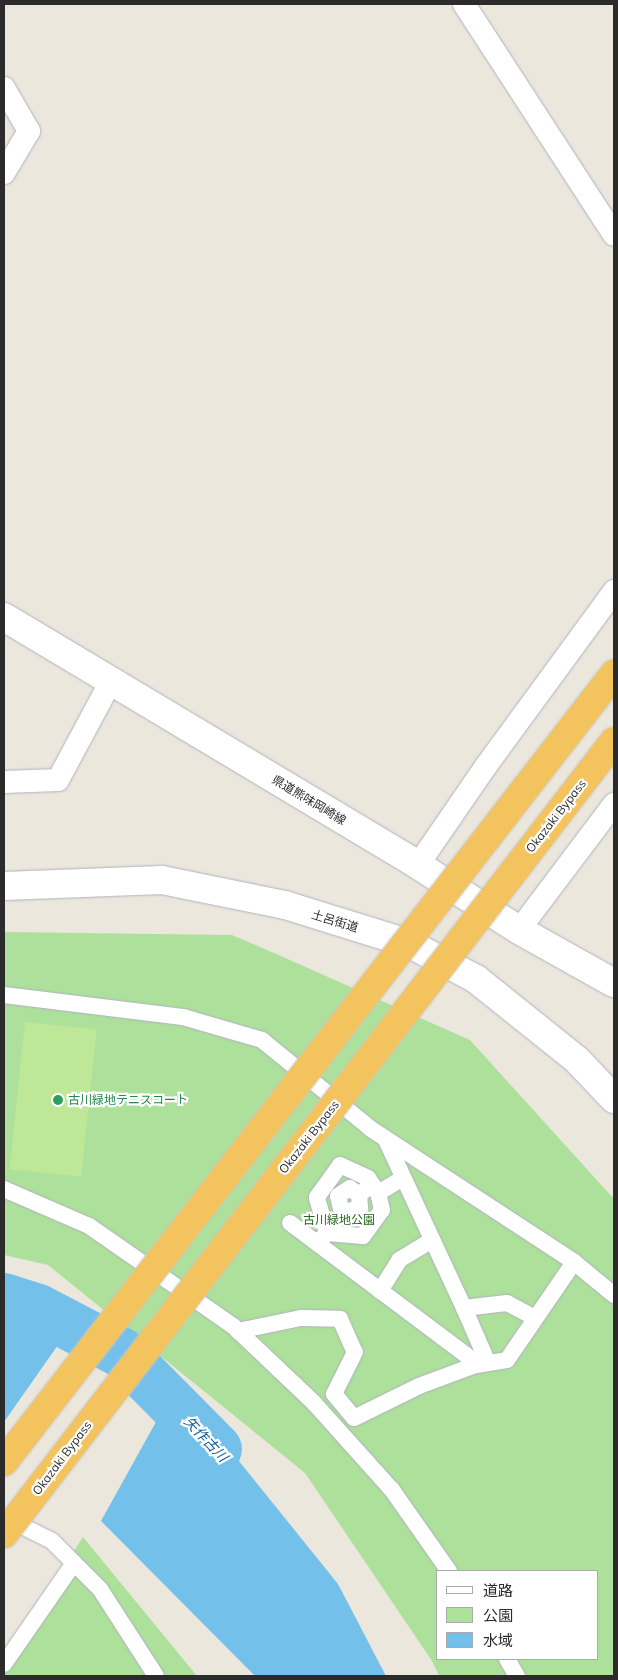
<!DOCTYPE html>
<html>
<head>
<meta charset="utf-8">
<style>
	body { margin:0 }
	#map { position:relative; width:618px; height:1680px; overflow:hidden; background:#ece7dd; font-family:Mulish,"Noto Sans JP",sans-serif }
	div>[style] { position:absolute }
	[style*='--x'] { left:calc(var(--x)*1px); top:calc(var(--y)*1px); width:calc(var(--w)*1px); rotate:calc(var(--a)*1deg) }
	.green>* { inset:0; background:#ade19b }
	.pitch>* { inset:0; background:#bee897; transform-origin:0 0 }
	.water>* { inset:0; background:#73c0eb }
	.river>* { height:50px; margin:-25px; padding:0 25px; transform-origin:25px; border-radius:25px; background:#73c0eb }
	.roads { filter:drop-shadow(0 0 1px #b1b2be) drop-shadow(0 0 1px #b1b2be) }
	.pedestrian>* { height:16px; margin:-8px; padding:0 8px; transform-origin:8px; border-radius:8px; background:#fff }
	.minor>* { height:22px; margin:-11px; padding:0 11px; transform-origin:11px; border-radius:11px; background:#fff }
	.tertiary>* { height:28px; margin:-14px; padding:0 14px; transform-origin:14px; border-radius:14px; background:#fff }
	.secondary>* { height:28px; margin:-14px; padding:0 14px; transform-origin:14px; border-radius:14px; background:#fff }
	.bridges { filter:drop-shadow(0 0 1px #c8c8c8) drop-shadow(0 0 1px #c8c8c8) }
	.trunk-bridge>* { height:28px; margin:-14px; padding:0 14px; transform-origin:14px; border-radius:14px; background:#f3c45e }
	.dots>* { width:14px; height:14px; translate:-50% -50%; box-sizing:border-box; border:2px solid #fff; border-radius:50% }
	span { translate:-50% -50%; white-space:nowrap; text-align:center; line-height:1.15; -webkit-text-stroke:4.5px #fff; paint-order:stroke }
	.street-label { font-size:12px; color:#2b2b2b }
	.leisure-label { font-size:12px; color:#27864d }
	.left { translate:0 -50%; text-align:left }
	.park-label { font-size:12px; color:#25661c }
	.water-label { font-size:14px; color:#115d98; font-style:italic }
	.frame { position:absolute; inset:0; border:5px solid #2b2b2b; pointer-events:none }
	.legend { position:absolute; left:436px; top:1570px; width:162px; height:90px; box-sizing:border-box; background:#fff; border:1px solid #aaa; margin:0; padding:6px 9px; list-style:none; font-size:15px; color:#2b2b2b }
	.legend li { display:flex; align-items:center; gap:10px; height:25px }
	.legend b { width:25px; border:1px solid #aaa }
</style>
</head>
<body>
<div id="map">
	<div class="green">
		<div style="clip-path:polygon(evenodd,4px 932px,232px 935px,274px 953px,470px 1040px,614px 1199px,614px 1676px,439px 1676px,432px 1661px,305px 1473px,48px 1265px,4px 1255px,4px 932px,437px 1571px,597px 1571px,597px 1659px,437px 1659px,437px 1571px)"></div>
		<div style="clip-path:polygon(83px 1537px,197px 1676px,4px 1676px,4px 1657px)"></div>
	</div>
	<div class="pitch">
		<div style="left:25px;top:1022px;width:72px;height:148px;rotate:6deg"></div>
	</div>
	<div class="water">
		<div style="clip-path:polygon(4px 1286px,79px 1315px,4px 1422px)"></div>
		<div style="clip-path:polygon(177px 1384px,338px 1584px,386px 1676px,255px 1676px,101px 1521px)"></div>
	</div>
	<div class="river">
		<div style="--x:4;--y:1298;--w:36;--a:18"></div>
		<div style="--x:38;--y:1309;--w:95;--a:27.6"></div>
		<div style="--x:122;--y:1353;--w:135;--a:45.3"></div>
	</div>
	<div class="roads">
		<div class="pedestrian">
			<div style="--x:4;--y:995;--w:180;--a:7"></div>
			<div style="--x:183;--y:1017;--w:82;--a:16.2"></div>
			<div style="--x:262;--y:1040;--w:141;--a:39.2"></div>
			<div style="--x:371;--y:1129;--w:243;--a:33.2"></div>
			<div style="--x:574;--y:1262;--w:52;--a:39.5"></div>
			<div style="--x:386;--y:1140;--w:185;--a:65.1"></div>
			<div style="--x:4;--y:1189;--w:93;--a:23.5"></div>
			<div style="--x:89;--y:1226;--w:175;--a:34.8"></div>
			<div style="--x:233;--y:1326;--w:112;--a:43.5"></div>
			<div style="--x:314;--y:1403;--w:117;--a:48.1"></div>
			<div style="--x:392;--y:1490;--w:99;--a:54.9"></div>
			<div style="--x:342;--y:1213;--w:19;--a:-16"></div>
			<div style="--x:360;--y:1208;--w:13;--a:-94"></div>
			<div style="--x:327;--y:1233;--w:36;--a:5"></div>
			<div style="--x:363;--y:1236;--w:32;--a:-54"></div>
			<div style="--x:382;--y:1210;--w:17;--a:-103"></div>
			<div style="--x:327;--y:1233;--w:25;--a:-53"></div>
			<div style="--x:342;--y:1213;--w:17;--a:-103"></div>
			<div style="--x:338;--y:1196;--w:14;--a:-34"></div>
			<div style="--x:350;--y:1188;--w:11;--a:38"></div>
			<div style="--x:359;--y:1195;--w:17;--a:-40"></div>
			<div style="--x:317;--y:1243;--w:14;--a:-45"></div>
			<div style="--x:327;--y:1233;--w:37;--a:-106"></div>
			<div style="--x:317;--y:1197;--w:39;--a:-54"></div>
			<div style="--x:340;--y:1165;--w:31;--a:25"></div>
			<div style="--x:368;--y:1178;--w:18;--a:56"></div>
			<div style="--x:378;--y:1193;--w:29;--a:-31"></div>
			<div style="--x:380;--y:1291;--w:36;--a:-58"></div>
			<div style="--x:399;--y:1260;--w:39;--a:-31"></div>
			<div style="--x:238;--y:1331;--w:64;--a:-11.7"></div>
			<div style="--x:301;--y:1318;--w:39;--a:1"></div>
			<div style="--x:340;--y:1319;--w:36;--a:66"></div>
			<div style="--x:355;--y:1352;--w:47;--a:116.6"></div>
			<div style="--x:334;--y:1394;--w:31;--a:50"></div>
			<div style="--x:354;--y:1418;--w:72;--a:-26.2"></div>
			<div style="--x:419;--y:1386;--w:63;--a:-20.4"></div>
			<div style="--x:478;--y:1364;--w:235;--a:-143.1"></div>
			<div style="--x:488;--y:1363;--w:60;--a:-113.6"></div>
			<div style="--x:464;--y:1308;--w:43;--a:-6.6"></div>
			<div style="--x:507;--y:1303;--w:32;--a:28"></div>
			<div style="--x:476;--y:1365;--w:31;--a:-9"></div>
			<div style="--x:507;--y:1360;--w:119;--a:-55.6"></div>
			<div style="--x:8;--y:1519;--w:49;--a:26.6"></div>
			<div style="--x:52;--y:1541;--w:68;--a:45"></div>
			<div style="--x:100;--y:1589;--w:103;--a:57.2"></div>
			<div style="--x:507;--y:1659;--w:20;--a:60"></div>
			<div style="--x:4;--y:1664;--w:123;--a:-55.3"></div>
		</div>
		<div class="minor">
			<div style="--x:464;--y:4;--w:275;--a:57"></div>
			<div style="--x:4;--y:88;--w:50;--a:59.8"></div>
			<div style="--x:29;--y:131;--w:49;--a:120.8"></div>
			<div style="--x:4;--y:782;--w:54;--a:-2.1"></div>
			<div style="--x:58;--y:780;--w:112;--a:-61.8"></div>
			<div style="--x:418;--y:865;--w:120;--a:-55.5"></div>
			<div style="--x:486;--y:766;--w:217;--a:-53.8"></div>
			<div style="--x:519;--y:930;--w:158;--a:-53"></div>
		</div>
		<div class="tertiary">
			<div style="--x:4;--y:886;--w:158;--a:-2.2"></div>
			<div style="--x:162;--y:880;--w:126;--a:11.5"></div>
			<div style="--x:285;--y:905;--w:131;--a:17.3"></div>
			<div style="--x:410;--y:944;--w:75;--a:27.9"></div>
			<div style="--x:476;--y:979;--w:129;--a:38.7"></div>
			<div style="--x:577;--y:1060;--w:54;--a:46.5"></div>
		</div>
		<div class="secondary">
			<div style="--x:4;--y:617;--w:483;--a:30.9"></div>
			<div style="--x:418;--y:865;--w:120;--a:32.8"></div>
			<div style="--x:519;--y:930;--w:109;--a:29.2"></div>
		</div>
	</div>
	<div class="bridges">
		<div class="trunk-bridge">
			<div style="--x:4;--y:1462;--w:997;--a:-52.26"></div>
			<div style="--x:4;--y:1534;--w:1000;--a:-52.43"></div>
		</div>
	</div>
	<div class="dots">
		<div style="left:58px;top:1100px;background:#2e9e5b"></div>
	</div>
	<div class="street-label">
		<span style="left:309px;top:800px;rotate:31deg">県道熊味岡崎線</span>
		<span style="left:556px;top:816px;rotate:-52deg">Okazaki Bypass</span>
		<span style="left:335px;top:921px;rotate:17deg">土呂街道</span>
		<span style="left:309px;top:1137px;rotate:-52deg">Okazaki Bypass</span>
		<span style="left:62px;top:1458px;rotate:-53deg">Okazaki Bypass</span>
	</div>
	<div class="leisure-label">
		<span class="left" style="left:68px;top:1100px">古川緑地テニスコート</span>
	</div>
	<div class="park-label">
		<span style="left:339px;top:1220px">古川緑地公園</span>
	</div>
	<div class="water-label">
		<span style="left:206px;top:1439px;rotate:47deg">矢作古川</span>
	</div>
	<div class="frame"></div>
	<ul class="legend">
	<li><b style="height:6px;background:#fff"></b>道路</li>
	<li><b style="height:14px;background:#ade19b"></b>公園</li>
	<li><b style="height:14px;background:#73c0eb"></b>水域</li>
	</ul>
</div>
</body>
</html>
